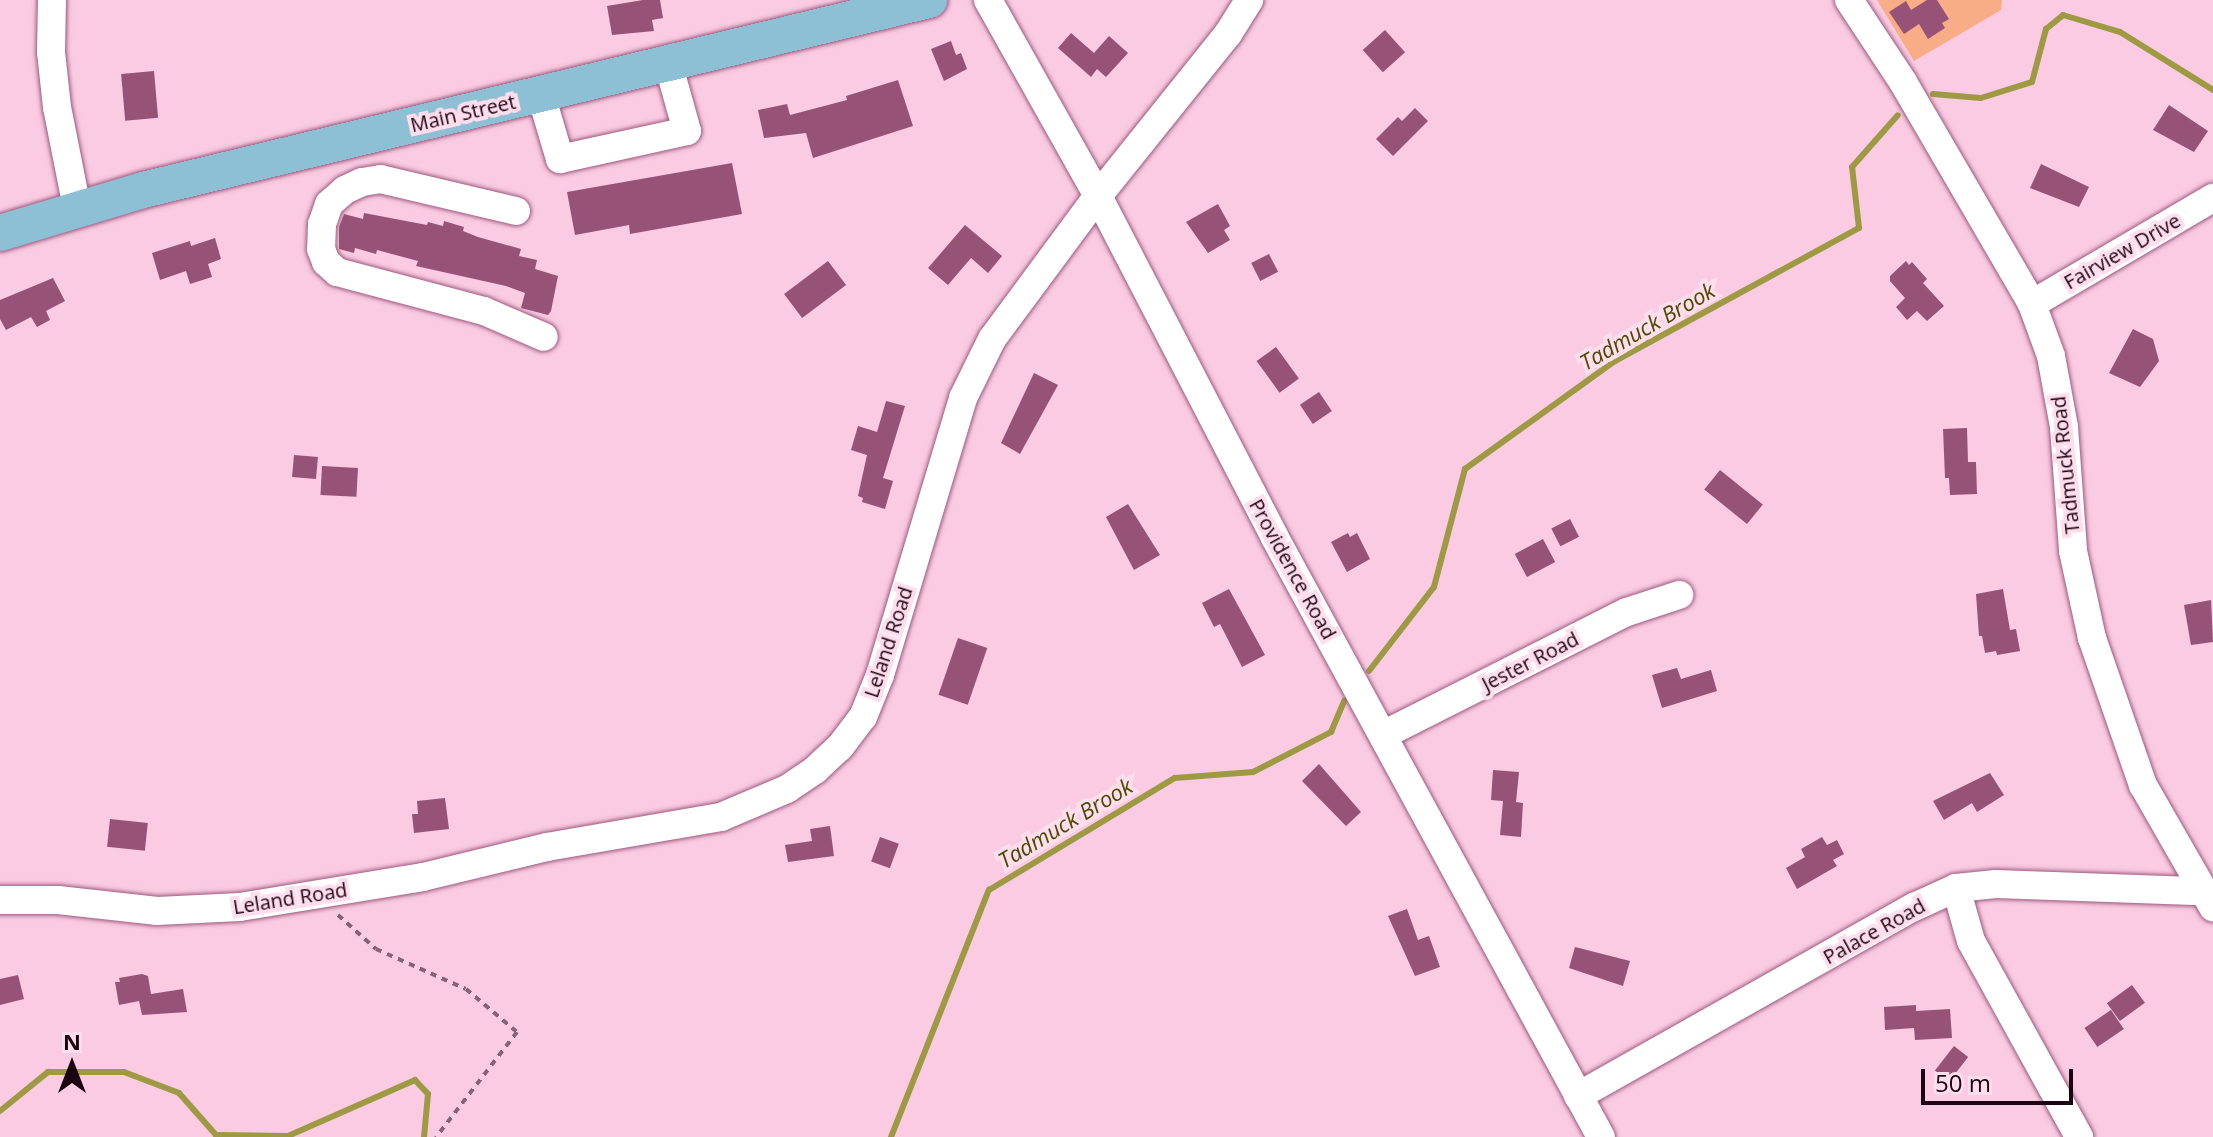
<!DOCTYPE html>
<html>
<head>
<meta charset="utf-8">
<style>
	body { margin:0 }
	#map { position:relative; width:2213px; height:1137px; overflow:hidden; background:#facbe2; font-family:"Open Sans",sans-serif }
	div>[style] { position:absolute }
	[style*='--x'] { left:calc(var(--x)*1px); top:calc(var(--y)*1px); width:calc(var(--w)*1px); rotate:calc(var(--a)*1deg) }
	.green>* { inset:0; background:#f8ad86 }
	.stream>* { height:6px; margin:-3px; padding:0 3px; transform-origin:3px; border-radius:3px; background:#9d9a43 }
	.building>* { inset:0; background:#975277; transform-origin:0 0 }
	.path>* { height:4px; margin-top:-2px; transform-origin:0; background:repeating-linear-gradient(90deg,#866274 0 6px,transparent 0 12px) }
	.roads { filter:drop-shadow(0 0 2px #9e597e) drop-shadow(0 0 2px #9e597e) }
	.minor>* { height:28px; margin:-14px; padding:0 14px; transform-origin:14px; border-radius:14px; background:#fff }
	.major>* { height:36px; margin:-18px; padding:0 18px; transform-origin:18px; border-radius:18px; background:#8dc0d4 }
	span { translate:-50% -50%; white-space:nowrap; text-align:center; line-height:1.15; -webkit-text-stroke:8px #feddec; paint-order:stroke }
	.street-label { font-size:20px; color:#1c0311 }
	.water-label { font-size:22px; color:#4b4902; font-style:italic }
	.north { position:absolute; left:32px; top:1025px; width:80px; height:80px; -webkit-text-stroke:6px #feddec; paint-order:stroke; rotate:0deg; font-size:22px; font-weight:700; line-height:32px; text-align:center; color:#1c0311 }
	.north::after { content:''; display:block; margin:auto; width:28px; height:36px; background:#1c0311; clip-path:polygon(50% 0,100% 100%,50% 72%,0 100%) }
	.scale { position:absolute; left:1921px; top:1069px; width:152px; height:36px; box-sizing:border-box; border:4px solid #1c0311; border-top:0; padding-left:10px; font-size:24px; line-height:28px; white-space:nowrap; color:#1c0311; -webkit-text-stroke:6px #feddec; paint-order:stroke }
</style>
</head>
<body>
<div id="map">
	<div class="green">
		<div style="clip-path:polygon(1877px 0,2002px 0,2001px 10px,1914px 61px)"></div>
	</div>
	<div class="stream">
		<div style="--x:1933;--y:94;--w:48;--a:4.8"></div>
		<div style="--x:1981;--y:98;--w:53;--a:-17.4"></div>
		<div style="--x:2032;--y:82;--w:55;--a:-75.2"></div>
		<div style="--x:2046;--y:29;--w:22;--a:-39"></div>
		<div style="--x:2063;--y:15;--w:59;--a:16.6"></div>
		<div style="--x:2120;--y:32;--w:110;--a:31.9"></div>
		<div style="--x:1369;--y:671;--w:106;--a:-52.3"></div>
		<div style="--x:1434;--y:587;--w:122;--a:-75.3"></div>
		<div style="--x:1465;--y:469;--w:185;--a:-35.8"></div>
		<div style="--x:1615;--y:361;--w:278;--a:-28.6"></div>
		<div style="--x:1859;--y:228;--w:61;--a:-96.5"></div>
		<div style="--x:1852;--y:167;--w:69;--a:-48.5"></div>
		<div style="--x:0;--y:1111;--w:62;--a:-39.1"></div>
		<div style="--x:48;--y:1072;--w:76;--a:0"></div>
		<div style="--x:124;--y:1072;--w:59;--a:20.9"></div>
		<div style="--x:179;--y:1093;--w:56;--a:48.6"></div>
		<div style="--x:216;--y:1135;--w:72;--a:0.8"></div>
		<div style="--x:288;--y:1136;--w:139;--a:-23.8"></div>
		<div style="--x:415;--y:1080;--w:19;--a:47"></div>
		<div style="--x:428;--y:1094;--w:43;--a:95.3"></div>
		<div style="--x:891;--y:1137;--w:266;--a:-68.4"></div>
		<div style="--x:989;--y:890;--w:217;--a:-31.1"></div>
		<div style="--x:1175;--y:778;--w:78;--a:-4.4"></div>
		<div style="--x:1253;--y:772;--w:88;--a:-27.1"></div>
		<div style="--x:1331;--y:732;--w:34;--a:-67"></div>
	</div>
	<div class="building">
		<div style="clip-path:polygon(643px 0,660px 0,663px 18px,652px 20px,654px 31px,612px 35px,607px 6px)"></div>
		<div style="clip-path:polygon(1927px 0,1937px 0,1949px 19px,1942px 23px,1945px 28px,1928px 39px,1919px 24px,1904px 34px,1889px 12px,1906px 1px,1911px 10px)"></div>
		<div style="left:1385px;top:30px;width:30px;height:30px;rotate:48deg"></div>
		<div style="clip-path:polygon(1071px 33px,1094px 53px,1109px 36px,1128px 53px,1106px 77px,1097px 69px,1091px 77px,1058px 48px)"></div>
		<div style="clip-path:polygon(951px 41px,956px 55px,961px 53px,967px 69px,944px 81px,931px 49px)"></div>
		<div style="left:154px;top:71px;width:47px;height:33px;rotate:85deg"></div>
		<div style="clip-path:polygon(898px 80px,913px 126px,813px 158px,806px 133px,764px 138px,758px 110px,787px 104px,790px 115px,847px 100px,846px 96px)"></div>
		<div style="clip-path:polygon(2169px 105px,2208px 131px,2194px 152px,2153px 130px)"></div>
		<div style="clip-path:polygon(1415px 108px,1428px 121px,1393px 156px,1376px 139px,1398px 117px,1402px 121px)"></div>
		<div style="clip-path:polygon(732px 163px,742px 214px,630px 234px,629px 225px,575px 235px,567px 192px)"></div>
		<div style="clip-path:polygon(2041px 164px,2089px 187px,2079px 207px,2030px 188px)"></div>
		<div style="clip-path:polygon(1218px 204px,1230px 226px,1224px 230px,1230px 240px,1208px 253px,1186px 222px)"></div>
		<div style="clip-path:polygon(364px 213px,427px 225px,428px 222px,443px 226px,444px 221px,464px 227px,463px 231px,478px 237px,521px 249px,519px 256px,537px 260px,535px 269px,558px 276px,551px 311px,548px 315px,521px 308px,525px 293px,506px 286px,416px 266px,418px 261px,377px 250px,376px 254px,355px 248px,354px 253px,339px 249px,339px 227px,344px 214px,363px 219px)"></div>
		<div style="clip-path:polygon(965px 225px,1002px 256px,988px 273px,971px 258px,948px 285px,928px 268px)"></div>
		<div style="clip-path:polygon(215px 238px,221px 259px,208px 264px,212px 277px,190px 284px,186px 271px,160px 280px,152px 253px,190px 241px,191px 246px)"></div>
		<div style="left:1269px;top:254px;width:20px;height:20px;rotate:63deg"></div>
		<div style="left:828px;top:261px;width:30px;height:55px;rotate:53deg"></div>
		<div style="clip-path:polygon(1906px 261px,1909px 265px,1912px 262px,1927px 279px,1923px 283px,1944px 306px,1927px 321px,1917px 311px,1907px 320px,1896px 307px,1905px 298px,1890px 281px,1890px 276px)"></div>
		<div style="clip-path:polygon(53px 278px,65px 301px,46px 311px,50px 320px,37px 327px,31px 317px,6px 330px,0 319px,0 300px)"></div>
		<div style="clip-path:polygon(2133px 329px,2153px 339px,2159px 361px,2140px 387px,2109px 373px)"></div>
		<div style="left:1276px;top:347px;width:39px;height:24px;rotate:54deg"></div>
		<div style="clip-path:polygon(1034px 373px,1058px 385px,1020px 454px,1001px 443px)"></div>
		<div style="left:1319px;top:392px;width:23px;height:23px;rotate:56deg"></div>
		<div style="clip-path:polygon(886px 401px,905px 406px,883px 478px,893px 481px,885px 509px,862px 502px,863px 498px,858px 496px,867px 455px,851px 450px,858px 426px,877px 432px)"></div>
		<div style="clip-path:polygon(1967px 428px,1968px 462px,1976px 462px,1977px 494px,1950px 495px,1949px 478px,1945px 478px,1943px 429px)"></div>
		<div style="left:294px;top:455px;width:24px;height:22px;rotate:5deg"></div>
		<div style="left:322px;top:466px;width:36px;height:29px;rotate:3deg"></div>
		<div style="left:1720px;top:470px;width:55px;height:25px;rotate:39deg"></div>
		<div style="clip-path:polygon(1128px 504px,1160px 555px,1134px 570px,1106px 517px)"></div>
		<div style="left:1570px;top:519px;width:20px;height:21px;rotate:63deg"></div>
		<div style="clip-path:polygon(1348px 533px,1350px 537px,1357px 533px,1370px 559px,1347px 572px,1331px 542px)"></div>
		<div style="left:1543px;top:539px;width:26px;height:32px;rotate:62deg"></div>
		<div style="clip-path:polygon(1229px 589px,1265px 655px,1242px 667px,1220px 624px,1214px 627px,1202px 603px)"></div>
		<div style="clip-path:polygon(2003px 589px,2010px 630px,2016px 629px,2020px 651px,1997px 655px,1996px 651px,1985px 653px,1982px 636px,1979px 636px,1976px 594px)"></div>
		<div style="clip-path:polygon(2211px 600px,2213px 642px,2191px 645px,2184px 605px)"></div>
		<div style="left:958px;top:638px;width:31px;height:60px;rotate:19deg"></div>
		<div style="clip-path:polygon(1677px 668px,1681px 679px,1711px 670px,1717px 691px,1662px 708px,1652px 675px)"></div>
		<div style="clip-path:polygon(1319px 764px,1361px 812px,1346px 826px,1302px 781px)"></div>
		<div style="clip-path:polygon(1493px 770px,1519px 772px,1516px 802px,1523px 803px,1521px 837px,1500px 835px,1503px 801px,1491px 800px)"></div>
		<div style="clip-path:polygon(1990px 773px,2004px 795px,1977px 812px,1972px 803px,1944px 820px,1933px 801px)"></div>
		<div style="clip-path:polygon(445px 798px,449px 829px,414px 833px,412px 814px,418px 814px,417px 801px)"></div>
		<div style="left:110px;top:819px;width:38px;height:28px;rotate:6deg"></div>
		<div style="clip-path:polygon(830px 826px,834px 856px,788px 862px,785px 845px,812px 841px,810px 829px)"></div>
		<div style="left:880px;top:837px;width:20px;height:26px;rotate:20deg"></div>
		<div style="clip-path:polygon(1822px 837px,1827px 845px,1837px 840px,1844px 854px,1833px 860px,1837px 866px,1797px 889px,1786px 868px,1805px 857px,1801px 849px)"></div>
		<div style="clip-path:polygon(1407px 909px,1418px 940px,1429px 936px,1440px 967px,1415px 976px,1388px 916px)"></div>
		<div style="clip-path:polygon(1575px 947px,1630px 961px,1623px 986px,1569px 968px)"></div>
		<div style="clip-path:polygon(142px 974px,148px 976px,151px 994px,183px 989px,187px 1012px,142px 1015px,139px 1001px,119px 1005px,115px 982px,120px 982px,119px 978px)"></div>
		<div style="clip-path:polygon(18px 975px,24px 999px,0 1005px,0 979px)"></div>
		<div style="left:2132px;top:985px;width:22px;height:31px;rotate:54deg"></div>
		<div style="clip-path:polygon(1916px 1005px,1916px 1011px,1950px 1009px,1952px 1038px,1915px 1040px,1914px 1028px,1885px 1030px,1884px 1007px)"></div>
		<div style="left:2111px;top:1010px;width:23px;height:32px;rotate:56deg"></div>
		<div style="left:1954px;top:1046px;width:18px;height:31px;rotate:38deg"></div>
	</div>
	<div class="path">
		<div style="--x:338;--y:915;--w:51;--a:41.8"></div>
		<div style="--x:376;--y:949;--w:98;--a:24"></div>
		<div style="--x:466;--y:989;--w:67;--a:40.1"></div>
		<div style="--x:517;--y:1032;--w:133;--a:127.6"></div>
	</div>
	<div class="roads">
		<div class="minor">
			<div style="--x:52;--y:0;--w:52;--a:91.1"></div>
			<div style="--x:51;--y:52;--w:55;--a:83.8"></div>
			<div style="--x:57;--y:107;--w:103;--a:78.8"></div>
			<div style="--x:988;--y:0;--w:225;--a:60.7"></div>
			<div style="--x:1098;--y:196;--w:383;--a:62.6"></div>
			<div style="--x:1274;--y:536;--w:684;--a:61.45"></div>
			<div style="--x:1849;--y:0;--w:98;--a:56.6"></div>
			<div style="--x:1903;--y:82;--w:257;--a:59.8"></div>
			<div style="--x:2032;--y:304;--w:55;--a:69.9"></div>
			<div style="--x:2051;--y:356;--w:72;--a:79.6"></div>
			<div style="--x:2064;--y:427;--w:124;--a:85.8"></div>
			<div style="--x:2073;--y:551;--w:89;--a:77.7"></div>
			<div style="--x:2092;--y:638;--w:156;--a:70.9"></div>
			<div style="--x:2143;--y:785;--w:141;--a:60.2"></div>
			<div style="--x:541;--y:95;--w:67;--a:73.5"></div>
			<div style="--x:560;--y:159;--w:130;--a:-12.4"></div>
			<div style="--x:687;--y:131;--w:71;--a:-105.6"></div>
			<div style="--x:516;--y:211;--w:139;--a:-166.7"></div>
			<div style="--x:381;--y:179;--w:19;--a:171"></div>
			<div style="--x:362;--y:182;--w:19;--a:155"></div>
			<div style="--x:345;--y:190;--w:21;--a:139"></div>
			<div style="--x:329;--y:204;--w:21;--a:109"></div>
			<div style="--x:322;--y:224;--w:25;--a:92"></div>
			<div style="--x:321;--y:249;--w:14;--a:69"></div>
			<div style="--x:326;--y:262;--w:15;--a:42"></div>
			<div style="--x:337;--y:272;--w:152;--a:14.9"></div>
			<div style="--x:484;--y:311;--w:65;--a:23.4"></div>
			<div style="--x:2032;--y:304;--w:210;--a:-30.4"></div>
			<div style="--x:1385;--y:734;--w:271;--a:-26.8"></div>
			<div style="--x:1627;--y:612;--w:55;--a:-18.1"></div>
			<div style="--x:1956;--y:888;--w:55;--a:74.2"></div>
			<div style="--x:1971;--y:941;--w:224;--a:61.1"></div>
			<div style="--x:0;--y:900;--w:58;--a:0"></div>
			<div style="--x:58;--y:900;--w:100;--a:6.3"></div>
			<div style="--x:157;--y:911;--w:83;--a:-2.8"></div>
			<div style="--x:240;--y:907;--w:185;--a:-9.3"></div>
			<div style="--x:423;--y:877;--w:128;--a:-13.6"></div>
			<div style="--x:547;--y:847;--w:177;--a:-9.8"></div>
			<div style="--x:721;--y:817;--w:72;--a:-23"></div>
			<div style="--x:787;--y:789;--w:34;--a:-34"></div>
			<div style="--x:815;--y:770;--w:34;--a:-43"></div>
			<div style="--x:840;--y:747;--w:38;--a:-53"></div>
			<div style="--x:863;--y:717;--w:45;--a:-68"></div>
			<div style="--x:880;--y:675;--w:289;--a:-73.3"></div>
			<div style="--x:963;--y:398;--w:66;--a:-63.8"></div>
			<div style="--x:992;--y:339;--w:178;--a:-53.5"></div>
			<div style="--x:1098;--y:196;--w:208;--a:-51.3"></div>
			<div style="--x:1228;--y:34;--w:40;--a:-58"></div>
			<div style="--x:1578;--y:1096;--w:386;--a:-29.4"></div>
			<div style="--x:1914;--y:907;--w:46;--a:-24.3"></div>
			<div style="--x:1956;--y:888;--w:40;--a:-5.7"></div>
			<div style="--x:1996;--y:884;--w:205;--a:2"></div>
		</div>
		<div class="major">
			<div style="--x:0;--y:233;--w:149;--a:-16.7"></div>
			<div style="--x:143;--y:190;--w:809;--a:-13.59"></div>
		</div>
	</div>
	<div class="street-label">
		<span style="left:463px;top:113px;rotate:-13deg">Main Street</span>
		<span style="left:2122px;top:251px;rotate:-30deg">Fairview Drive</span>
		<span style="left:2065px;top:465px;rotate:-96deg">Tadmuck Road</span>
		<span style="left:1293px;top:569px;rotate:61deg">Providence Road</span>
		<span style="left:888px;top:642px;rotate:-72deg">Leland Road</span>
		<span style="left:1530px;top:661px;rotate:-27deg">Jester Road</span>
		<span style="left:290px;top:898px;rotate:-9deg">Leland Road</span>
		<span style="left:1874px;top:931px;rotate:-29deg">Palace Road</span>
	</div>
	<div class="water-label">
		<span style="left:1647px;top:326px;rotate:-30deg">Tadmuck Brook</span>
		<span style="left:1065px;top:823px;rotate:-31deg">Tadmuck Brook</span>
	</div>
	<div class="north">N</div>
	<div class="scale">50 m</div>
</div>
</body>
</html>
